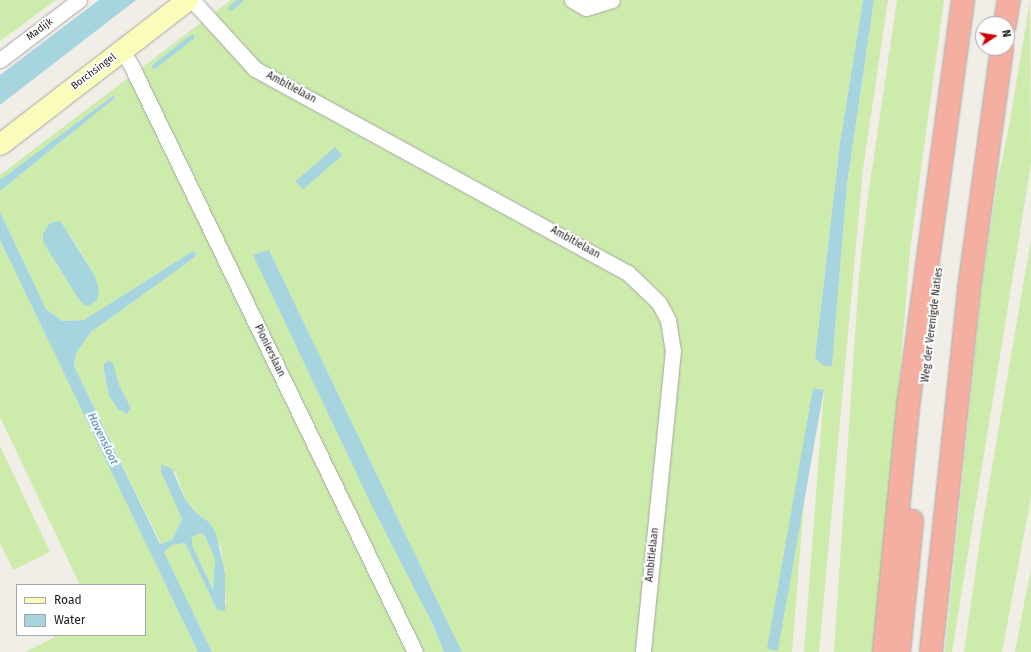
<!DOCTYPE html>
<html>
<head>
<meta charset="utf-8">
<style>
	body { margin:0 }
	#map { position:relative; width:1031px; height:652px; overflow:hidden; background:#f1ede7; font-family:"Fira Sans",sans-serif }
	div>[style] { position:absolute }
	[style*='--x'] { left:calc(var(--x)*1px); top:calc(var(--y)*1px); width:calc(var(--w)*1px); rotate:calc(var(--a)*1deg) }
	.grass>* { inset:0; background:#cdecab }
	.water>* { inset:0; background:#a6d5e0; transform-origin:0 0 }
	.stream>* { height:4.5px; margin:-2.25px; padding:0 2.25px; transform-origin:2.25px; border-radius:2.25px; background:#a6d5e0 }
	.roads { filter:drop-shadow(0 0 1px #a7a7a7) drop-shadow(0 0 1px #a7a7a7) }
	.minor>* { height:15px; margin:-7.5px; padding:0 7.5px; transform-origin:7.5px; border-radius:7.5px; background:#fff }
	.secondary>* { height:21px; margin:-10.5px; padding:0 10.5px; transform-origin:10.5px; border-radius:10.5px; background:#fbfcba }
	.trunk>* { height:22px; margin:-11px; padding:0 11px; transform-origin:11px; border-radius:11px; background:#f4afa0 }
	span { translate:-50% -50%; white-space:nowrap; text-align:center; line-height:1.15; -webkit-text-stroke:4px #fff; paint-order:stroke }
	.street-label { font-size:10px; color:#202020 }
	.water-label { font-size:11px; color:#4277a4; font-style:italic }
	.legend { position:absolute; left:16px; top:584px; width:130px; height:52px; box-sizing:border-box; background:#fff; border:1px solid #a6a6a6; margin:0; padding:5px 7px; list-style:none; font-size:12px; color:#202020 }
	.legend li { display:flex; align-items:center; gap:8px; height:20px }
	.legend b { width:20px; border:1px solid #a6a6a6 }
	.north { position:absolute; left:975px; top:16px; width:40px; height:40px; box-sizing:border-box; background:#fff; border:1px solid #a6a6a6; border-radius:50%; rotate:78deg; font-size:11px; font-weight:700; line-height:16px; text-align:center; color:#202020 }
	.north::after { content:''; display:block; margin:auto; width:14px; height:18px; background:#d10007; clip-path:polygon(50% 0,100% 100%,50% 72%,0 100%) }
</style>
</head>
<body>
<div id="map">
	<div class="grass">
		<div style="clip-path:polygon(0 0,56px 0,0 41px)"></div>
		<div style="clip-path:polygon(evenodd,231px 0,863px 0,840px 143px,815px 358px,824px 366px,832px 365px,847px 184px,874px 0,888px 0,863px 169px,819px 652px,804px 652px,824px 390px,813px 388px,792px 652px,462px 652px,269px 250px,444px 652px,212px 652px,164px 552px,172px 545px,185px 543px,217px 610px,226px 603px,221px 548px,209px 522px,196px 513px,185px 499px,176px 473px,161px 464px,161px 472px,182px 519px,172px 540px,161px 544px,74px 366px,76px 353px,91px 332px,195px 257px,193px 251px,84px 320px,62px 321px,46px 309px,0 212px,0 191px,115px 98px,114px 95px,0 180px,0 175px,231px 0,71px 236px,95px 276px,85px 306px,56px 264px,71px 236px,231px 0,104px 364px,119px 385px,131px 408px,105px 381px,104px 364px)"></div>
		<div style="clip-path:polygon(897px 0,944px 0,910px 250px,877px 652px,834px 652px,859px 275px,868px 196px)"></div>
		<div style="clip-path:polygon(1030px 0,1031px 164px,952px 652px,945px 652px,982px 284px,998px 178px,1009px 127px)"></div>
		<div style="clip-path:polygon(1031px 239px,1031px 497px,1002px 652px,964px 652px,983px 520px)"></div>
		<div style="clip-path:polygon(0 240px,144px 539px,198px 652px,25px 652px,55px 637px,54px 635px,145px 635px,145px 585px,80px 585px,0 417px)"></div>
		<div style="clip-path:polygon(0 446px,50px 552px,13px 570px,0 543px)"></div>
		<div style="clip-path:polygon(200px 533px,205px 536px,215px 559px,213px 590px,192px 545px,192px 537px)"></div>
		<div style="clip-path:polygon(1031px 569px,1031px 652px,1015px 652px,1023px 609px)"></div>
	</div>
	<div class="water">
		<div style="clip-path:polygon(99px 0,136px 0,0 105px,0 75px)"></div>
		<div style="clip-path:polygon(863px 0,874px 0,847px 184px,832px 366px,824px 366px,815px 358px,840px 143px)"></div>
		<div style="clip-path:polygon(114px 95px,115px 98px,0 191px,0 180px)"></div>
		<div style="left:335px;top:147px;width:11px;height:52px;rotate:49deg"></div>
		<div style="clip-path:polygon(evenodd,0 212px,46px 309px,62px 321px,84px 320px,193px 251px,196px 253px,195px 257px,91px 332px,76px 353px,74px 366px,160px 544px,172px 540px,182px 519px,161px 472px,161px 464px,172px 469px,185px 499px,196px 513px,209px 522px,216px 534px,225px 573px,225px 611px,217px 610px,185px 543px,172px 545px,164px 552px,212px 652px,198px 652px,0 240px,0 212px,200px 533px,205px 536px,215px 559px,213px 590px,192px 545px,192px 537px,200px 533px)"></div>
		<div style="clip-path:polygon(56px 221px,61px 222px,95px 276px,99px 290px,97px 300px,90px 305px,85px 306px,78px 298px,43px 242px,43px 234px,49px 224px)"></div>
		<div style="clip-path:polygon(269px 250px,462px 652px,444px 652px,432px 623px,370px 502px,253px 255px)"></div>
		<div style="clip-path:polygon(109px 361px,113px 363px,119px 385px,131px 408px,127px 414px,118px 409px,109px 396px,104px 371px,104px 364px)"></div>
		<div style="left:813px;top:388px;width:11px;height:265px;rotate:10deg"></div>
	</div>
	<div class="stream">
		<div style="--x:230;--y:8;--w:13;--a:-39"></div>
		<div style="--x:154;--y:66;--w:47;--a:-38.1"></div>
	</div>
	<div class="roads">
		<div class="minor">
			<div style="--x:192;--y:0;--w:93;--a:47.6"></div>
			<div style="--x:255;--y:69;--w:425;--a:28.7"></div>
			<div style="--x:628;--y:273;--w:43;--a:44.1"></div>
			<div style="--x:659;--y:303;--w:19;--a:62"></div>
			<div style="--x:668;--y:320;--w:30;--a:81"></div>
			<div style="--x:673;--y:350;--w:303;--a:95.7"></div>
			<div style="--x:572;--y:0;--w:16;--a:30"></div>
			<div style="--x:586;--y:8;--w:27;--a:-17"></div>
			<div style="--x:122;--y:51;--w:17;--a:57"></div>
			<div style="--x:131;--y:65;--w:652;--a:64.18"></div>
			<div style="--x:0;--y:60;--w:99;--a:-37.2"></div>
		</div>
		<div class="secondary">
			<div style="--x:0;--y:144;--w:236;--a:-37.6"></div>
		</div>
		<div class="trunk">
			<div style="--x:1005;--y:24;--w:24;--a:-81"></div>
			<div style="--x:884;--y:652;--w:246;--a:-84.4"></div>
			<div style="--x:908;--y:407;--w:411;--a:-82.3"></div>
			<div style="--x:899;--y:652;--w:132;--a:-84.3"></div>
			<div style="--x:931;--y:652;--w:365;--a:-84"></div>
			<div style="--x:969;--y:289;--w:243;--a:-82.2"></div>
		</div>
	</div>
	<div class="street-label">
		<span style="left:40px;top:30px;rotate:-37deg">Madijk</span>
		<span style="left:94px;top:72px;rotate:-37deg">Borchsingel</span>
		<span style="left:291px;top:88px;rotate:28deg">Ambitielaan</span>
		<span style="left:575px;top:243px;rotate:29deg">Ambitielaan</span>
		<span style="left:933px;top:325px;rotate:-83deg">Weg der Verenigde Naties</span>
		<span style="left:269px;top:351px;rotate:64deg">Pionierslaan</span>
		<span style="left:653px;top:555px;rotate:-84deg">Ambitielaan</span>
	</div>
	<div class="water-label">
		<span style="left:102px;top:439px;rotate:64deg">Havensloot</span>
	</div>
	<ul class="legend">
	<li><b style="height:5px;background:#fbfcba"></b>Road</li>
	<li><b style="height:11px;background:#a6d5e0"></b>Water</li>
	</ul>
	<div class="north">N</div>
</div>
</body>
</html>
